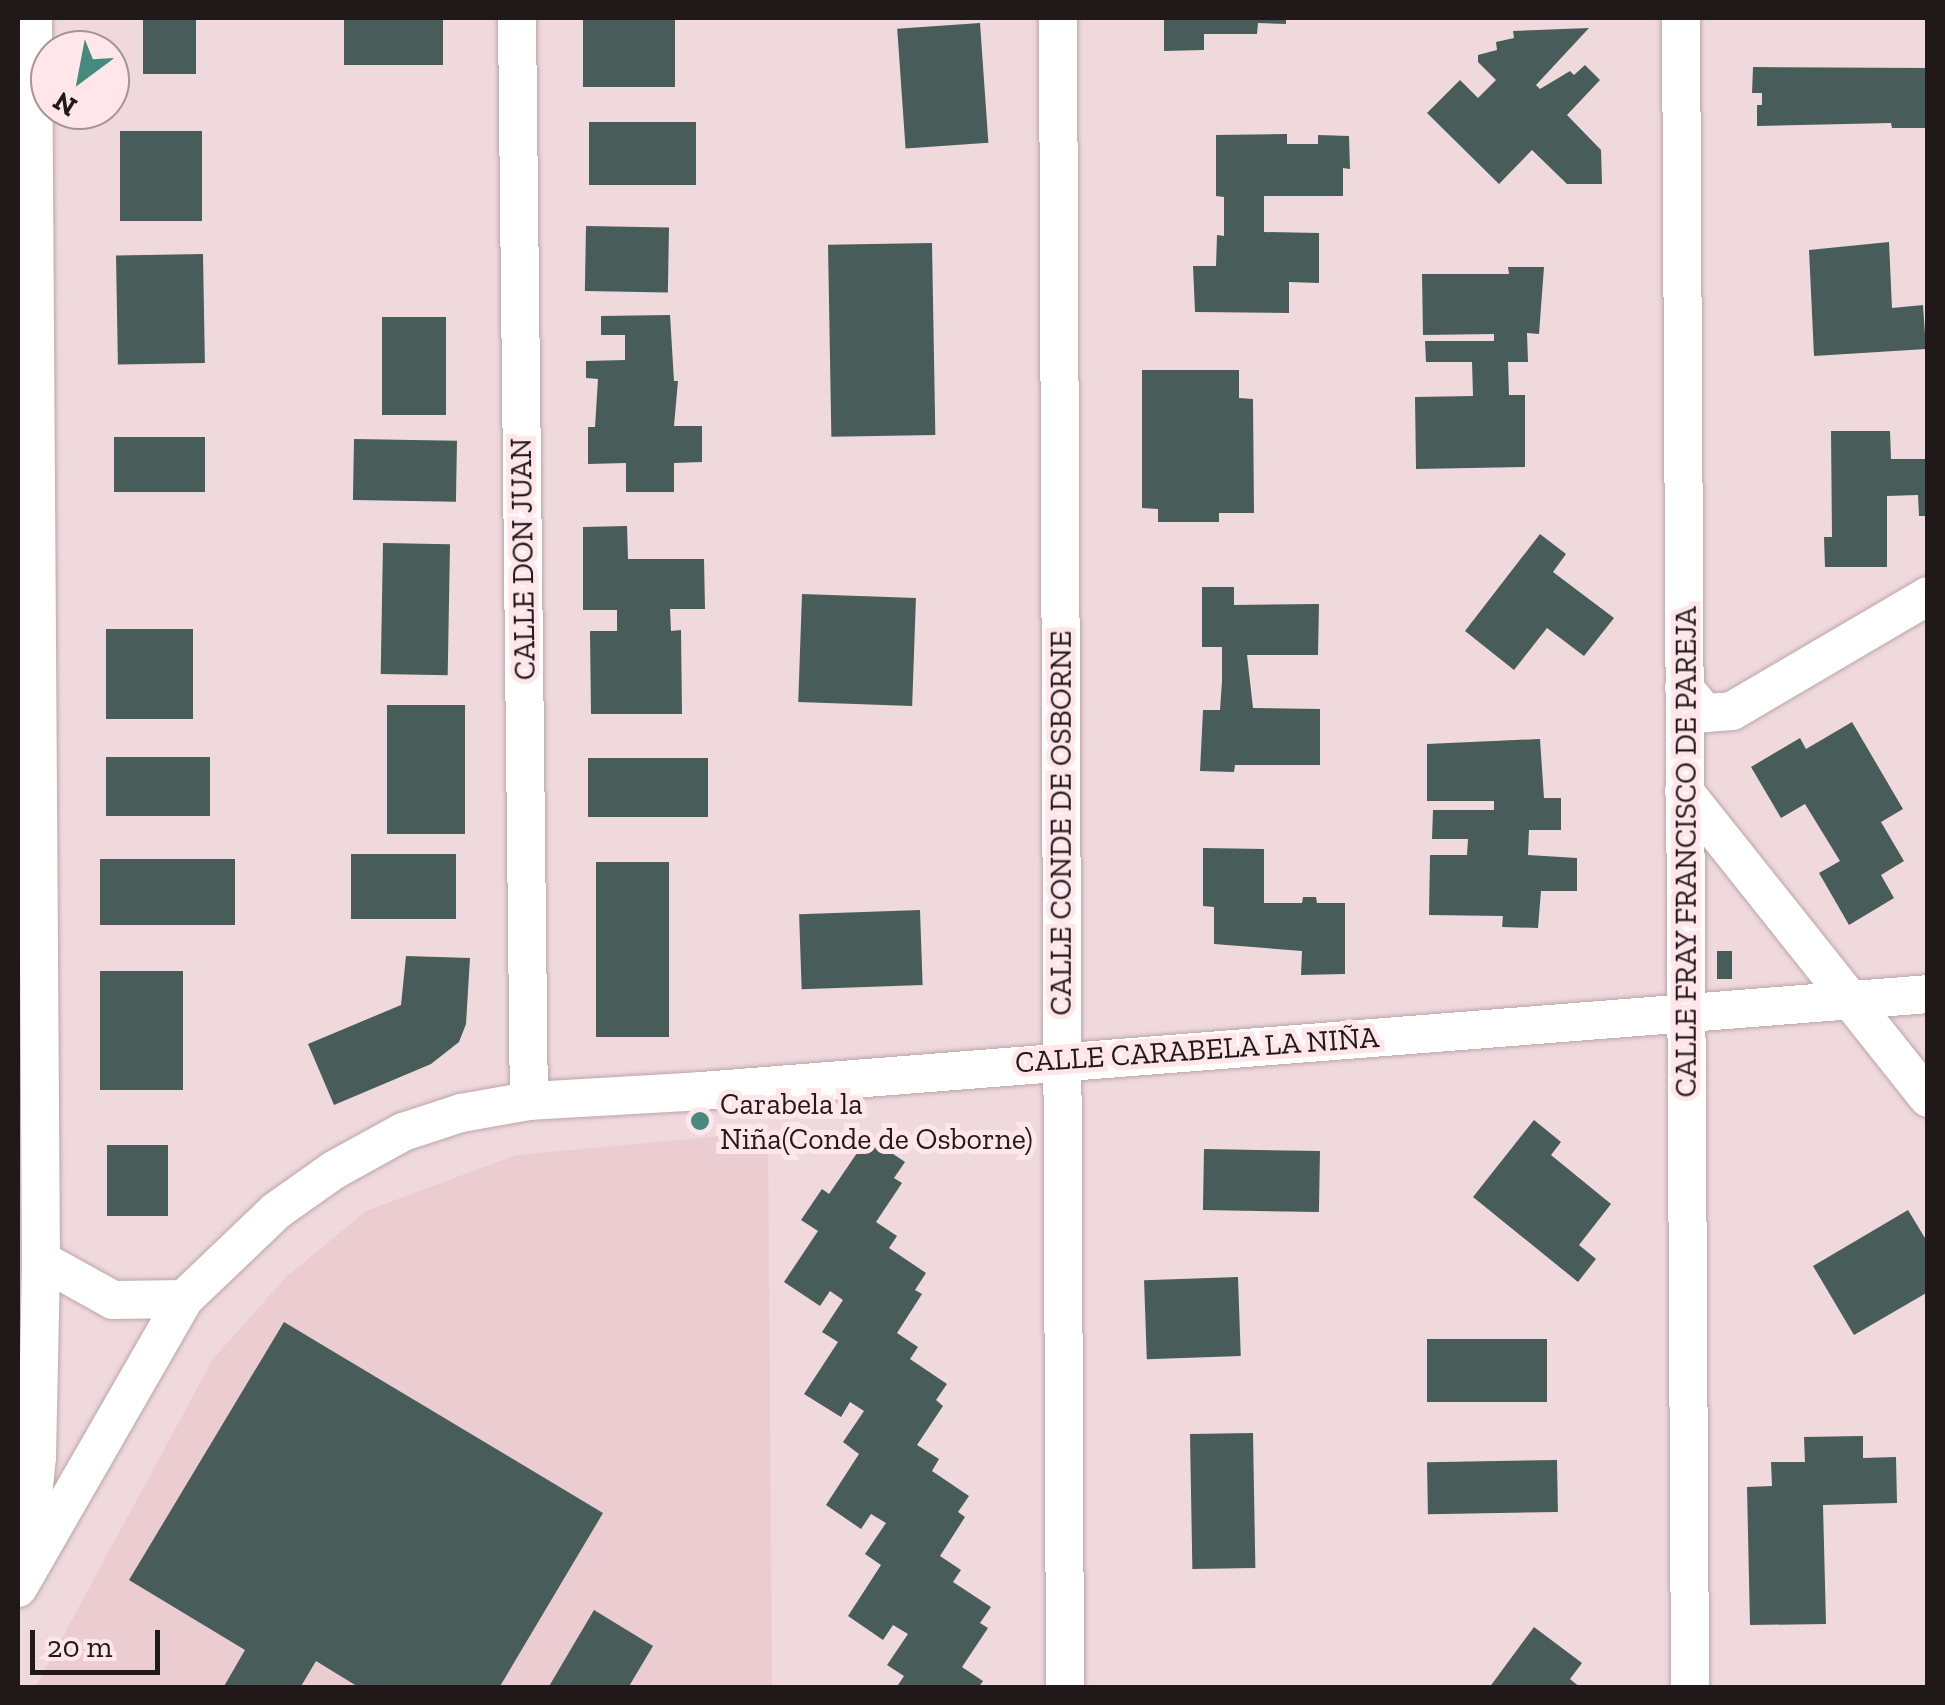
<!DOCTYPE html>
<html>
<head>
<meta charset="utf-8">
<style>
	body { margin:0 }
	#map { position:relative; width:1945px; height:1705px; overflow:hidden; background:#f0d9dc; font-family:"Zilla Slab",serif }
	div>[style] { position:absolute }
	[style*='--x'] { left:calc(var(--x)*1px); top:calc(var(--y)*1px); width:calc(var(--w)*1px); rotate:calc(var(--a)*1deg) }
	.built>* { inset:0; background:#ebccd0 }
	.building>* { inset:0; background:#485d59; transform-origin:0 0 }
	.roads { filter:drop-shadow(0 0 2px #bba5a8) drop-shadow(0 0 2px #bba5a8) }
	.street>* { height:38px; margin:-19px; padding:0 19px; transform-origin:19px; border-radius:19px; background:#fff }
	.dots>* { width:28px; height:28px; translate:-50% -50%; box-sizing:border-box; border:5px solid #fee6ea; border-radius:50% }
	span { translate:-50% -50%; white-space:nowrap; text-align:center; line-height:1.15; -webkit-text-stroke:10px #fee6ea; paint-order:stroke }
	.street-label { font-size:30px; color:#201819 }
	.poi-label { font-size:30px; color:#201819 }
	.left { translate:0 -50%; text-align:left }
	.frame { position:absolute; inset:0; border:20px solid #201819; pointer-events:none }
	.north { position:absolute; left:30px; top:30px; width:100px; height:100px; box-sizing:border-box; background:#fee6ea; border:2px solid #a59496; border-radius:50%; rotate:212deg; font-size:28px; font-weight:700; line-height:40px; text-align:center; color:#201819 }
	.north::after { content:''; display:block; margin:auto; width:35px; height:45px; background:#468a7e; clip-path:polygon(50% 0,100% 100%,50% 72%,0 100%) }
	.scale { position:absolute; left:30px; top:1630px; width:130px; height:45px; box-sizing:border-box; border:5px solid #201819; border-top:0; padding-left:12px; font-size:30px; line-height:35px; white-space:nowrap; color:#201819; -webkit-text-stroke:8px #fee6ea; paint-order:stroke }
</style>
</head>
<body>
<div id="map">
	<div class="built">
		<div style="clip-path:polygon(768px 1132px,772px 1687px,35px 1688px,213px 1359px,285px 1278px,366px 1211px,516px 1155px)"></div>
	</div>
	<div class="building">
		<div style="left:143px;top:18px;width:53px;height:56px"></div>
		<div style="left:344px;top:18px;width:99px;height:47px"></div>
		<div style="clip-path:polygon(1164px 18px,1286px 18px,1286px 24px,1258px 23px,1257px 34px,1204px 34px,1204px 50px,1164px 51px)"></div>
		<div style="left:583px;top:20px;width:92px;height:67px"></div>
		<div style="left:980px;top:23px;width:120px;height:83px;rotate:86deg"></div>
		<div style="clip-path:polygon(1589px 28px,1536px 85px,1540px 89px,1570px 71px,1574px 75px,1585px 65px,1600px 80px,1567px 115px,1601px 150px,1602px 184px,1567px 184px,1532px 150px,1499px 184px,1427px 113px,1460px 80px,1478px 98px,1496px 80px,1478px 62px,1478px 55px,1497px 50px,1496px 42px,1514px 38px,1513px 31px)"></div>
		<div style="clip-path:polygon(1753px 67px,1928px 68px,1928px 128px,1892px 128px,1891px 123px,1757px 126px,1757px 105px,1762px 105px,1762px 93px,1752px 93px)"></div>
		<div style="left:589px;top:122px;width:107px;height:63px"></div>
		<div style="left:120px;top:131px;width:82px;height:90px"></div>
		<div style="clip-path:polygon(1287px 134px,1287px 144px,1318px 144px,1318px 135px,1349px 136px,1350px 169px,1343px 168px,1343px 196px,1264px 196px,1264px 232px,1319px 233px,1319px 283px,1289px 282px,1289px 313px,1195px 312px,1193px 266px,1216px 266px,1217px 235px,1224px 236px,1224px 197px,1216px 196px,1216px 135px)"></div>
		<div style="left:586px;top:226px;width:83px;height:65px;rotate:1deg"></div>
		<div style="clip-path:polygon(1889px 242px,1892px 308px,1923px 305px,1926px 349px,1814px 356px,1809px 250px)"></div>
		<div style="left:932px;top:243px;width:192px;height:104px;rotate:89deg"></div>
		<div style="left:203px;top:254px;width:109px;height:87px;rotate:89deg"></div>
		<div style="clip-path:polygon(1508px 267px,1544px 267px,1539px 334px,1527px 333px,1528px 362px,1508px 362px,1509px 395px,1525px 395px,1525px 467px,1416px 469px,1415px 397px,1473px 396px,1472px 362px,1426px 362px,1425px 341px,1494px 341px,1494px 334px,1423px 335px,1422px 274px,1509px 274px)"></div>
		<div style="clip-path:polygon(670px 315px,674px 381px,678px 381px,674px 426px,702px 426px,702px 462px,674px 463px,674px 492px,626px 492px,626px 463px,588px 464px,588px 427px,595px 427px,598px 379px,586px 378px,586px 361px,625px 360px,625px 335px,601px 335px,601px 316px)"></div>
		<div style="left:382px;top:317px;width:64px;height:98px"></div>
		<div style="clip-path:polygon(1142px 370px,1239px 370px,1239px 398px,1253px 399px,1254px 513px,1219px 513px,1219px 522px,1158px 522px,1158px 509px,1142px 508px)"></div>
		<div style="clip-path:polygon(1831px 431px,1890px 431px,1891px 459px,1928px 459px,1928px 516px,1919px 516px,1918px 495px,1887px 496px,1887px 567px,1825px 567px,1824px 537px,1832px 537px)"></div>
		<div style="left:114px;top:437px;width:91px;height:55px"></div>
		<div style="left:354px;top:439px;width:103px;height:61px;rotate:1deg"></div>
		<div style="clip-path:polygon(627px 526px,628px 559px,704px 559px,705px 609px,670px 609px,671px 631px,681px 630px,682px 714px,591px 714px,590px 631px,617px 631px,617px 610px,583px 610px,583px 527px)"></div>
		<div style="clip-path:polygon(1540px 534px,1566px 554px,1553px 572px,1614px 618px,1584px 656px,1547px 628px,1514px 670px,1465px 631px)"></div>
		<div style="left:383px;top:543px;width:67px;height:131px;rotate:1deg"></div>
		<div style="clip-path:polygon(1202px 587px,1234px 587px,1234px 605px,1319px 604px,1318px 655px,1247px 655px,1253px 708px,1320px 709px,1320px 765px,1235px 765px,1234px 772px,1200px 771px,1203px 710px,1220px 710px,1222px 681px,1222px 647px,1202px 647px)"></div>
		<div style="left:802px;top:594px;width:114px;height:108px;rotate:2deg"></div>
		<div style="left:106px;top:629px;width:87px;height:90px"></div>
		<div style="left:387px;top:705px;width:78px;height:129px"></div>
		<div style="clip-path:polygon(1852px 722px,1903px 809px,1881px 822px,1904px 861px,1881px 875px,1894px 898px,1849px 925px,1819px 873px,1840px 861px,1805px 804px,1781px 818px,1751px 767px,1800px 738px,1806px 749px)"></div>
		<div style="clip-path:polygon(1540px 739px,1544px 798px,1561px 798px,1561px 830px,1529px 830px,1528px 855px,1577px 858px,1577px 891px,1541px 891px,1538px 928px,1502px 927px,1503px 916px,1429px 915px,1430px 855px,1467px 855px,1468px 839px,1432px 839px,1433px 810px,1494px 810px,1494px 801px,1427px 801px,1427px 744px)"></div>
		<div style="left:106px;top:757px;width:104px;height:59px"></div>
		<div style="left:588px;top:758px;width:120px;height:59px"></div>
		<div style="clip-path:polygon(1203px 848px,1264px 849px,1264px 903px,1302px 903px,1303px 897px,1316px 897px,1317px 903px,1345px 903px,1345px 974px,1301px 975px,1302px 951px,1214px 944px,1214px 907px,1203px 906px)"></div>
		<div style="left:456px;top:854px;width:65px;height:105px;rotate:90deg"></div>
		<div style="left:235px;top:859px;width:66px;height:135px;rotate:90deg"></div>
		<div style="left:596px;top:862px;width:73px;height:175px"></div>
		<div style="left:920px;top:910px;width:75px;height:121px;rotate:88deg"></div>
		<div style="left:1717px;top:951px;width:15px;height:28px"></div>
		<div style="clip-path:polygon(406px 956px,470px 958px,466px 1024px,459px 1042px,431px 1064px,334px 1105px,308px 1044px,401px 1005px)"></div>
		<div style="left:100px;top:971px;width:83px;height:119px"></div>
		<div style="clip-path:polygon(1534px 1120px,1561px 1142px,1551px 1155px,1611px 1204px,1579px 1245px,1596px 1259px,1578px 1282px,1473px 1197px)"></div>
		<div style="clip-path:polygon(868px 1137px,905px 1162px,894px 1178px,902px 1183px,876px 1222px,897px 1236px,889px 1248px,926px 1273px,915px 1290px,922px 1294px,897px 1333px,918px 1347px,910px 1359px,947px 1384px,936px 1400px,943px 1406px,917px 1445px,939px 1459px,932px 1471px,969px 1496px,958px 1512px,965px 1517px,940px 1556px,961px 1570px,953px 1582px,991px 1607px,980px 1623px,988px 1628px,962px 1667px,983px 1681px,978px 1688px,896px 1688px,904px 1676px,887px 1665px,908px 1634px,893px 1625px,883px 1640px,848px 1616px,881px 1565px,865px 1554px,886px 1523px,871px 1514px,861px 1529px,826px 1505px,859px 1454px,843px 1442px,864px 1411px,850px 1402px,841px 1417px,804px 1394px,838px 1342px,822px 1332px,843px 1300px,830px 1291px,820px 1306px,784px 1282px,818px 1231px,801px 1220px,822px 1189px,829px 1194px)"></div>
		<div style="left:107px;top:1145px;width:61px;height:71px"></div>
		<div style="left:1204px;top:1149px;width:116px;height:61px;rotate:1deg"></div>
		<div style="clip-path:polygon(1908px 1210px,1928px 1243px,1928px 1292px,1854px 1335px,1813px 1266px)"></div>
		<div style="left:1238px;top:1277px;width:79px;height:94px;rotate:88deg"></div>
		<div style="clip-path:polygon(284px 1322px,603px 1513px,499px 1688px,360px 1688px,316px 1661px,300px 1688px,223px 1688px,245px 1650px,129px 1580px)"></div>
		<div style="left:1427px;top:1339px;width:120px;height:63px"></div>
		<div style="left:1253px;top:1433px;width:135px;height:63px;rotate:89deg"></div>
		<div style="clip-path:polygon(1863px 1436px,1863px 1458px,1896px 1457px,1897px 1503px,1823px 1505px,1826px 1624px,1750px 1625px,1747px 1487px,1772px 1486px,1771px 1462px,1805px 1462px,1804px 1437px)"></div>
		<div style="left:1557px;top:1460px;width:52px;height:130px;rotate:89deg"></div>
		<div style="clip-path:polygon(594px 1610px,653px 1646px,628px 1688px,548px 1688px)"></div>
		<div style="clip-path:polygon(1534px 1627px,1582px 1663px,1570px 1679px,1581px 1688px,1489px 1688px)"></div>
	</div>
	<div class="roads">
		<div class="street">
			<div style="--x:517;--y:18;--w:1083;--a:89.37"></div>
			<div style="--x:1058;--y:18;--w:1670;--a:89.76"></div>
			<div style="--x:1681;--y:18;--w:1670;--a:89.69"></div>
			<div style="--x:1684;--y:688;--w:33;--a:50"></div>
			<div style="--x:1705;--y:713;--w:27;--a:-4"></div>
			<div style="--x:1732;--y:711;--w:227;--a:-30.4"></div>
			<div style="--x:1684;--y:791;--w:392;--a:51.5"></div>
			<div style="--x:41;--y:1260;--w:82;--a:29.1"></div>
			<div style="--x:113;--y:1300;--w:71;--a:-0.8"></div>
			<div style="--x:27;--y:1554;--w:98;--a:-84.1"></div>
			<div style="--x:37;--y:1457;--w:197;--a:-88.8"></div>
			<div style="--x:41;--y:1260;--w:1242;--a:-90.37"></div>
			<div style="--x:18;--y:1588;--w:333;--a:-60.1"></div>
			<div style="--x:184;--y:1299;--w:127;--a:-43.7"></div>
			<div style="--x:276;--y:1211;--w:71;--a:-35.3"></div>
			<div style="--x:334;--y:1170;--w:79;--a:-28.8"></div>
			<div style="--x:403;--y:1132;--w:61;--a:-18.1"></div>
			<div style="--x:461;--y:1113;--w:69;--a:-10"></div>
			<div style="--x:529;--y:1101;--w:173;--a:-3.3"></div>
			<div style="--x:702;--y:1091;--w:1230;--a:-4.52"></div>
		</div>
	</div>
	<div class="dots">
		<div style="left:700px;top:1121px;background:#468a7e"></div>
	</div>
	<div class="street-label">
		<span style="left:523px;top:559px;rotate:-91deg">CALLE DON JUAN</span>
		<span style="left:1061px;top:823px;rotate:-90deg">CALLE CONDE DE OSBORNE</span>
		<span style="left:1686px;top:852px;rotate:-90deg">CALLE FRAY FRANCISCO DE PAREJA</span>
		<span style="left:1197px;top:1050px;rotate:-4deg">CALLE CARABELA LA NIÑA</span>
	</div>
	<div class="poi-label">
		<span class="left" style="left:720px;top:1121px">Carabela la<br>Niña(Conde de Osborne)</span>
	</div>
	<div class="frame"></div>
	<div class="north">N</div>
	<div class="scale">20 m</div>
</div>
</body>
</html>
